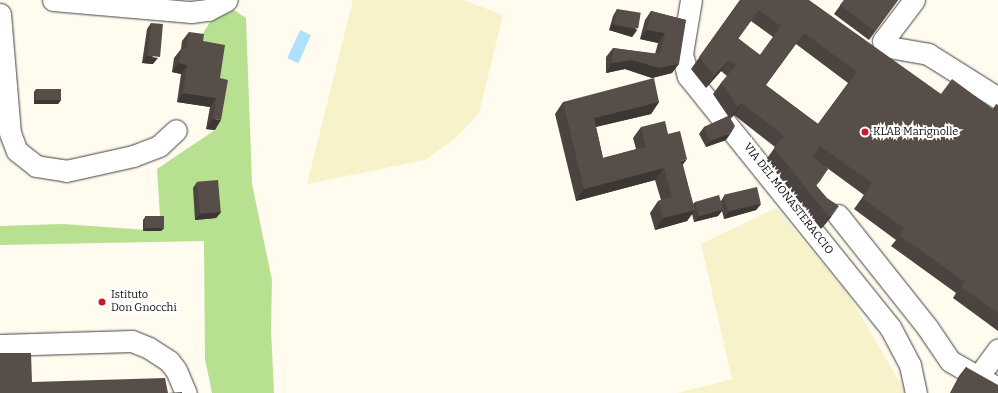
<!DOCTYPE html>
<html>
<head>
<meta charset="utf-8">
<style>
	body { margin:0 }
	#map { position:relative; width:998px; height:393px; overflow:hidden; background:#fffbee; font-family:Bitter,serif }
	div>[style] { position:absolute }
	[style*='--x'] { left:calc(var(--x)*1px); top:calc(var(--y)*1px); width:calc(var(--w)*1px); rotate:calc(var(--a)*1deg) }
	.farmland>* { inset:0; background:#f8f2cb }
	.forest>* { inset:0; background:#b8e091 }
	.water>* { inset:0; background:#ade1fc; transform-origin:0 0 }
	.roads { filter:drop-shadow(0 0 1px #404040) drop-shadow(0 0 1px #404040) }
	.minor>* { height:21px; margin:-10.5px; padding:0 10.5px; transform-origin:10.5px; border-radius:10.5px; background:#fff }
	.wall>* { inset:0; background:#4b433f }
	.shaded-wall>* { inset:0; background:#3d3733 }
	.building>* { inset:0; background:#574e49; transform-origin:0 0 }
	.dots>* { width:11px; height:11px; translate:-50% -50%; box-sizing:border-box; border:2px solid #fff; border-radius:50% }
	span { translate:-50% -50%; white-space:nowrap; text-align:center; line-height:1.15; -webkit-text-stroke:4px #fff; paint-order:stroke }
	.poi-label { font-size:11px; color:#0d0d0d }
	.left { translate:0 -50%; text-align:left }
	.street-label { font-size:11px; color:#0d0d0d }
</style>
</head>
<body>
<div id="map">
	<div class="farmland">
		<div style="clip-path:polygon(353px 0,463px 0,503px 15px,479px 113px,456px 138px,425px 160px,307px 184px)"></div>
		<div style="clip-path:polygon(776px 208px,850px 297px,906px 393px,678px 393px,732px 379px,701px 244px)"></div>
	</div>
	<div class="forest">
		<div style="clip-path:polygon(234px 10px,246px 18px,252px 184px,272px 280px,271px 329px,274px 393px,212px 393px,205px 359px,204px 241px,0 245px,0 226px,63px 224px,161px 231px,157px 169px,215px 130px,197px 43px,210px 22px)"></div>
	</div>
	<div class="water">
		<div style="left:300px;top:30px;width:12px;height:31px;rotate:24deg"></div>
	</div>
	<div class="roads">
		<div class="minor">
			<div style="--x:53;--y:0;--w:139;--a:5"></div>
			<div style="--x:191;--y:12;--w:17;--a:-7"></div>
			<div style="--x:208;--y:10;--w:21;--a:-28"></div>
			<div style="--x:691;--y:0;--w:55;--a:99.5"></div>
			<div style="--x:682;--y:54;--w:23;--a:75"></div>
			<div style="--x:688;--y:76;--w:322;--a:51.2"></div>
			<div style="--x:890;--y:327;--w:43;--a:62.2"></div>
			<div style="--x:910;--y:365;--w:29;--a:78"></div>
			<div style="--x:914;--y:0;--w:51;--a:127.1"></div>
			<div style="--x:883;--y:41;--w:8;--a:45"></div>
			<div style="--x:889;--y:47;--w:40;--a:10"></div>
			<div style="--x:928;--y:54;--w:83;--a:32.2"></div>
			<div style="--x:0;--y:14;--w:119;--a:85.2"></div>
			<div style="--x:10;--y:133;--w:19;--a:69"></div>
			<div style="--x:17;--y:151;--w:24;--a:38"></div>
			<div style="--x:36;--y:166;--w:30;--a:9"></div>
			<div style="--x:66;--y:171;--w:69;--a:-12.6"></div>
			<div style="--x:133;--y:156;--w:28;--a:-21"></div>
			<div style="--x:159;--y:146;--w:23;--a:-43"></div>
			<div style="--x:838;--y:215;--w:143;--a:51.5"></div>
			<div style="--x:927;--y:327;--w:41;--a:55.9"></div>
			<div style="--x:950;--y:361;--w:55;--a:29.4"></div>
			<div style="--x:0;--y:345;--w:132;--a:-1.7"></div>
			<div style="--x:132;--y:341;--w:18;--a:22"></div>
			<div style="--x:149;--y:348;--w:24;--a:33"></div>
			<div style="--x:169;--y:361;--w:11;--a:52"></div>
			<div style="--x:176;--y:370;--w:25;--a:67"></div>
			<div style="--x:978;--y:377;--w:34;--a:-54"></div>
		</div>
	</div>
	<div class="wall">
		<div style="clip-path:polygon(evenodd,740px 0,941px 94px,993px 109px,998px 105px,998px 331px,953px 298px,956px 293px,891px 246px,896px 240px,854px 209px,864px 195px,823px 165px,828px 169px,816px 185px,831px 217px,821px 229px,766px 160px,775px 147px,734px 115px,731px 118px,726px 140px,706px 147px,699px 134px,704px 127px,728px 116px,713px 94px,721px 83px,727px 76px,721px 71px,706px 88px,691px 69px,740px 0,751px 21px,773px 37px,760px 55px,738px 39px,751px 21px,740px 0,796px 44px,848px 83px,818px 124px,766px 85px,796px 44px)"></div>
		<div style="clip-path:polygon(844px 0,898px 0,869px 40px,834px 14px)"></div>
		<div style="clip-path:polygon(617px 9px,637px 30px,632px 37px,609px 30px,613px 16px)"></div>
		<div style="clip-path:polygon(651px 11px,686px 20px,672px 73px,652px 78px,625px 69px,606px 73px,606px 57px,613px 48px,655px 54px,658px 43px,640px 39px,645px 20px)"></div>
		<div style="clip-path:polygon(151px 23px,153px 64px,142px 63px,147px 29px)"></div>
		<div style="clip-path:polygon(189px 32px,203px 41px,220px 78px,215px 130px,206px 129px,210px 107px,177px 102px,181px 74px,172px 72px,174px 58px,181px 49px,182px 41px)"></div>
		<div style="clip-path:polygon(36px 89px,61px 100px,58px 104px,34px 104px,34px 92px)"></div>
		<div style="clip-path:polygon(563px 102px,659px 102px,651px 114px,596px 127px,603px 158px,636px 149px,633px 138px,641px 127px,668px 134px,683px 165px,693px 204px,695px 202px,721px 201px,724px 196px,761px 204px,756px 210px,724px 219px,722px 211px,718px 216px,694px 222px,692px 214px,687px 221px,655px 230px,650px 213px,658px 201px,661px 200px,655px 180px,576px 201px,555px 114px)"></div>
		<div style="clip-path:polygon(197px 182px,221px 212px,216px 218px,195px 220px,193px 188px)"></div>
		<div style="clip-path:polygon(145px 217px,164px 228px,161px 231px,143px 231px,143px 220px)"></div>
		<div style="clip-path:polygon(966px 367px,998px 393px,950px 393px,959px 376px)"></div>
	</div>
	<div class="shaded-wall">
		<div style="clip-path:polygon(613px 24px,637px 30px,632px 37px,609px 30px)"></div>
		<div style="clip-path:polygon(647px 30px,665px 33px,658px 43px,640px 39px)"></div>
		<div style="clip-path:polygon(146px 56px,158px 58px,153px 64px,142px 63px)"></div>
		<div style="clip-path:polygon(632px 60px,679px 64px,672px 73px,652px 78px,625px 69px,606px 73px,612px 63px)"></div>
		<div style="clip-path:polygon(729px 60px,721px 71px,706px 88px,714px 76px)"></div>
		<div style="clip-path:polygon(179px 63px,187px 65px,181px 74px,172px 72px)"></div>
		<div style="clip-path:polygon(183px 93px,216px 98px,210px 107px,177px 102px)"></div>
		<div style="clip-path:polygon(36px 100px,61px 100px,58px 104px,34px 104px)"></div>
		<div style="clip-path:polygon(659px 102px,651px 114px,586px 129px,594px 118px)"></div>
		<div style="clip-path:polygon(742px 103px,734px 115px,730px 119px,738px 107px)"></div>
		<div style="clip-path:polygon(213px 119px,221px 120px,215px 130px,206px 129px)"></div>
		<div style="clip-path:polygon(731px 133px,726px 140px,706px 147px,710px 141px)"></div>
		<div style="clip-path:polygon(687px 159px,679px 170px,681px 161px)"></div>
		<div style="clip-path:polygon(664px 168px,655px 180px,576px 201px,584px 189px)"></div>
		<div style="clip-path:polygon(828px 169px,820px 181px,810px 193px)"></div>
		<div style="clip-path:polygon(761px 204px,756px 210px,724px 219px,728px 212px)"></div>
		<div style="clip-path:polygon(839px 206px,831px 217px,821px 229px,829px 217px)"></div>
		<div style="clip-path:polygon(723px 209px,718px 216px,694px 222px,699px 216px)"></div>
		<div style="clip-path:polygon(695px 210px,687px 221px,655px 230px,663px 218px)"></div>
		<div style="clip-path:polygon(221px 212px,216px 218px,195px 220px,200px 213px)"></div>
		<div style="clip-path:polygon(146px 228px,164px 228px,161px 231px,143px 231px)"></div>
	</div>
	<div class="building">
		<div style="clip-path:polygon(evenodd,740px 0,809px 0,941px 94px,952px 79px,993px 109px,996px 104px,998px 105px,998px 313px,961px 287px,965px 282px,899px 235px,904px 228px,862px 198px,872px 183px,820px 146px,813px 157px,828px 169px,816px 185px,827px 198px,839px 206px,829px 217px,774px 148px,784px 136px,742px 103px,738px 107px,721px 83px,736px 65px,729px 60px,714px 76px,699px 57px,740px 0,759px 10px,781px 26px,760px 55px,738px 38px,759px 10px,740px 0,804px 33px,857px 72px,818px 124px,765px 85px,804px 33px)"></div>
		<div style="clip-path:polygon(844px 0,898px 0,875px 31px,840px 5px)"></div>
		<div style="left:617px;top:9px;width:24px;height:16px;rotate:9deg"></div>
		<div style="clip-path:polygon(651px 11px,686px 20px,679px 64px,659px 68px,632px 60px,612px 63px,613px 48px,660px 54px,665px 33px,647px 30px)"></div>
		<div style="left:151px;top:23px;width:12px;height:33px;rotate:5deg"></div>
		<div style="clip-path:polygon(189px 32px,204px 34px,203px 41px,225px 45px,220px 78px,228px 80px,221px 120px,213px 119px,216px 98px,183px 93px,187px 65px,179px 63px,181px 49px,186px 49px)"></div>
		<div style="clip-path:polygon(654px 78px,659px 102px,594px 118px,603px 158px,646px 147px,641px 127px,665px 121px,668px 134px,680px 131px,687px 159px,681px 161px,695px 210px,663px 218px,658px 201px,672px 197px,664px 168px,584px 189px,563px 102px)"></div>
		<div style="left:36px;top:89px;width:25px;height:11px"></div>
		<div style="clip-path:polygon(729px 116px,735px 126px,731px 133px,710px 141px,704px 127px)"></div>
		<div style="left:218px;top:180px;width:32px;height:21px;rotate:85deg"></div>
		<div style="left:757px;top:187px;width:17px;height:34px;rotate:77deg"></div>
		<div style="left:719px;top:195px;width:15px;height:25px;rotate:74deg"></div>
		<div style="left:164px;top:216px;width:12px;height:19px;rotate:90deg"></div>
		<div style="clip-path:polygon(0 353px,31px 353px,32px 382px,165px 378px,168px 393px,182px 392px,182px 393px,0 393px)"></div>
		<div style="clip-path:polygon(966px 367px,998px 385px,998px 393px,951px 393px)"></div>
	</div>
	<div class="dots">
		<div style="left:865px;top:132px;background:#ca1828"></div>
		<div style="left:102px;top:302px;background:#ca1828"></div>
	</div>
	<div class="poi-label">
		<span class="left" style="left:873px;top:132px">KLAB Marignolle</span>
		<span class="left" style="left:111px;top:302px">Istituto<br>Don Gnocchi</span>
	</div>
	<div class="street-label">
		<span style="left:788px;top:199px;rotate:52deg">VIA DEL MONASTERACCIO</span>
	</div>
</div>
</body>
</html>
